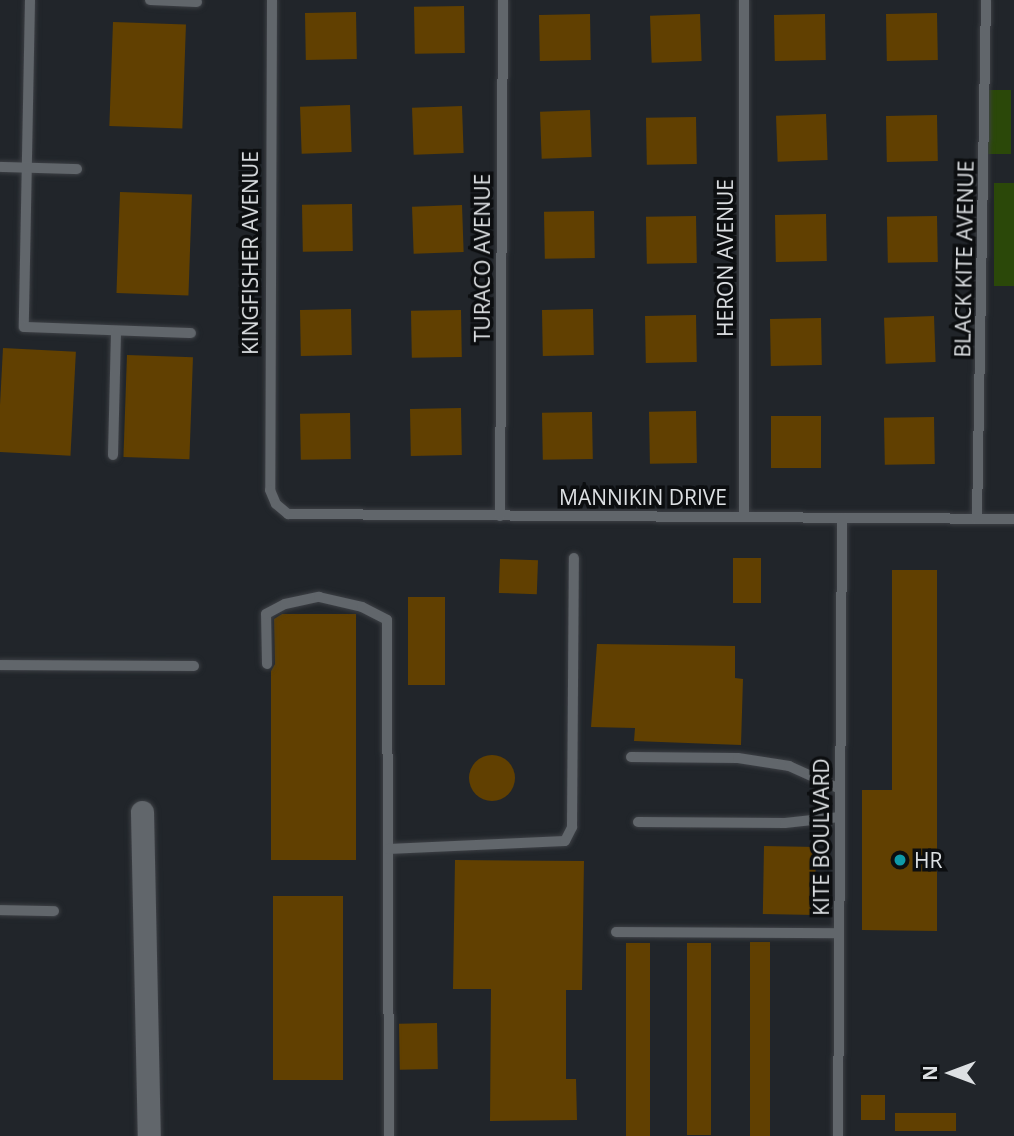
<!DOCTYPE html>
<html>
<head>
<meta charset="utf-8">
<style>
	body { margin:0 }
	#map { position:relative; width:1014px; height:1136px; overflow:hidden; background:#21252a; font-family:"Open Sans",sans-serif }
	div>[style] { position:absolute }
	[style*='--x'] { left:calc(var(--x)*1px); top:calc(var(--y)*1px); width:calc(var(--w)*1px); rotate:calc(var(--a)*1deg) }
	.green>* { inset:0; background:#2b4809; transform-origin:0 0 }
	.building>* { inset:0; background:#614001; transform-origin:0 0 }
	.round { border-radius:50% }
	.roads { filter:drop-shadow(0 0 2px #3d4045) drop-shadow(0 0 2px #3d4045) }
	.lane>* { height:10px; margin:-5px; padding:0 5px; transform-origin:5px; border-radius:5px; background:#61666b }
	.street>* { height:23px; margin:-11.5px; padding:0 11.5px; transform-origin:11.5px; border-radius:11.5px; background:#61666b }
	.dots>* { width:19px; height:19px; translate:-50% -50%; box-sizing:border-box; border:4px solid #0c0e10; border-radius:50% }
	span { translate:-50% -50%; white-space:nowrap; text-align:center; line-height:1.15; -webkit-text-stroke:7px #0c0e10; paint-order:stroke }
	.street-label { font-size:21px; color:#dde0e3 }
	.poi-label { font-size:21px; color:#dde0e3 }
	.left { translate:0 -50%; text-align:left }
	.north { position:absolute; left:916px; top:1038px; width:70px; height:70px; -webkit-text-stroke:5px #0c0e10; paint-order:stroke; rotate:270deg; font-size:19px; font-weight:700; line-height:28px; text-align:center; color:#dde0e3 }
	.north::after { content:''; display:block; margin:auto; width:24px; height:32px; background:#dde0e3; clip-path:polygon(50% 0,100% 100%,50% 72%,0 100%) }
</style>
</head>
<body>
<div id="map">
	<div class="green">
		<div style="left:988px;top:90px;width:23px;height:64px"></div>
		<div style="left:994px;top:183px;width:20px;height:103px"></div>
	</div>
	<div class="building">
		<div style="left:464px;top:6px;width:47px;height:50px;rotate:89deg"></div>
		<div style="left:356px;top:12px;width:47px;height:51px;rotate:89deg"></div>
		<div style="left:937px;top:13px;width:47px;height:51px;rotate:89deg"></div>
		<div style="left:590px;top:14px;width:46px;height:51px;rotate:89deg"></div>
		<div style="left:700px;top:14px;width:47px;height:50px;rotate:88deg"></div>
		<div style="left:825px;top:14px;width:46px;height:51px;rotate:89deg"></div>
		<div style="left:113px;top:22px;width:73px;height:104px;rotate:2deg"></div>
		<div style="left:350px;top:105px;width:47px;height:50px;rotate:88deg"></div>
		<div style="left:462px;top:106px;width:47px;height:50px;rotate:88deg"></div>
		<div style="left:590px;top:110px;width:47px;height:50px;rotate:88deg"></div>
		<div style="left:826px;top:114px;width:46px;height:50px;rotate:88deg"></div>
		<div style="left:937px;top:115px;width:46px;height:51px;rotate:89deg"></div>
		<div style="left:696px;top:117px;width:47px;height:50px;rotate:89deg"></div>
		<div style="left:120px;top:192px;width:72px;height:101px;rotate:2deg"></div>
		<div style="left:352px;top:204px;width:47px;height:50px;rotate:89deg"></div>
		<div style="left:462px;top:205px;width:47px;height:50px;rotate:88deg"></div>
		<div style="left:594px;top:211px;width:47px;height:50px;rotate:89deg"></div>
		<div style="left:826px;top:214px;width:47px;height:51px;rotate:89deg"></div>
		<div style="left:696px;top:216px;width:47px;height:50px;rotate:89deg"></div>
		<div style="left:937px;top:216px;width:46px;height:50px;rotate:89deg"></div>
		<div style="left:351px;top:309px;width:46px;height:51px;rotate:89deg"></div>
		<div style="left:593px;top:309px;width:46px;height:51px;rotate:89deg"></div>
		<div style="left:461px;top:310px;width:47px;height:50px;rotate:89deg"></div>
		<div style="left:696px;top:315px;width:47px;height:51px;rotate:89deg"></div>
		<div style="left:934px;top:316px;width:46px;height:50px;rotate:88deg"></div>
		<div style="left:821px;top:318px;width:47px;height:51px;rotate:89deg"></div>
		<div style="left:3px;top:348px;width:73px;height:104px;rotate:3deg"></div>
		<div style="left:127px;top:355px;width:66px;height:102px;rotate:2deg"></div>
		<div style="left:461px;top:408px;width:47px;height:51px;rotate:89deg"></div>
		<div style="left:696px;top:411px;width:52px;height:47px;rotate:89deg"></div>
		<div style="left:592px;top:412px;width:47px;height:50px;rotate:89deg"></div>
		<div style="left:350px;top:413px;width:46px;height:50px;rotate:89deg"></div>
		<div style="left:771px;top:416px;width:50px;height:52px"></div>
		<div style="left:934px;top:417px;width:47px;height:50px;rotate:89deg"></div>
		<div style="left:733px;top:558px;width:28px;height:45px"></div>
		<div style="left:500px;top:559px;width:38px;height:34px;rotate:2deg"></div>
		<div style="clip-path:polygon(892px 570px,937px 570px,937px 931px,862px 930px,862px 790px,892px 790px)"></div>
		<div style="left:408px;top:597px;width:37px;height:88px"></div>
		<div style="clip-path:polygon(282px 614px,356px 614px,356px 860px,271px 860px,271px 671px,275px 664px,274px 619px)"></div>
		<div style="clip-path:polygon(597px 644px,735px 646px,735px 678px,743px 679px,741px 745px,634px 741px,635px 728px,591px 727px)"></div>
		<div class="round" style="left:469px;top:755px;width:46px;height:46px"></div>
		<div style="left:764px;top:846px;width:52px;height:68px;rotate:1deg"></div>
		<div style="clip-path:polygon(455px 860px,584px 861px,582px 990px,566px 990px,566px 1079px,576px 1079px,577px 1120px,490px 1121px,491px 989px,453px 989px)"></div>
		<div style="left:273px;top:896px;width:70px;height:184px"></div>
		<div style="left:750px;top:942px;width:20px;height:194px"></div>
		<div style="left:626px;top:943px;width:24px;height:193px"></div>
		<div style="left:687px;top:943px;width:24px;height:192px"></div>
		<div style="left:437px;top:1023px;width:46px;height:38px;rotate:89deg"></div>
		<div style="left:861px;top:1095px;width:24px;height:25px"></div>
		<div style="left:956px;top:1113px;width:18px;height:61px;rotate:90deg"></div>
	</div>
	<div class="roads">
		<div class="lane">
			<div style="--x:30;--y:0;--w:327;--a:91.1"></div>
			<div style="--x:24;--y:327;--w:167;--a:2.1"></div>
			<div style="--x:150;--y:0;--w:47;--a:2.4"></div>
			<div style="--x:272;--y:0;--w:490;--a:90.2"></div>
			<div style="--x:270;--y:490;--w:15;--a:67"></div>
			<div style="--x:276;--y:504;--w:16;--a:40"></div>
			<div style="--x:288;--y:514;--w:726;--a:0.39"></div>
			<div style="--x:744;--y:0;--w:516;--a:90"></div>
			<div style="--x:0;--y:167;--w:77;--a:1.5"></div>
			<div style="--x:113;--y:455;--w:124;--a:-88.6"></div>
			<div style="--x:500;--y:516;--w:516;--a:-89.67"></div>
			<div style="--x:977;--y:519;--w:519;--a:-89.01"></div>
			<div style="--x:267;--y:664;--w:50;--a:-91.1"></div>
			<div style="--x:266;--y:614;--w:21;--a:-28"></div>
			<div style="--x:285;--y:604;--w:35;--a:-12"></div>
			<div style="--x:319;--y:597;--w:44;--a:13.1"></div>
			<div style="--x:362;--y:607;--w:28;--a:27"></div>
			<div style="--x:387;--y:620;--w:516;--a:89.78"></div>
			<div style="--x:0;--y:665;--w:194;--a:0.3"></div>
			<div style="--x:631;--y:757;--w:107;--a:0.5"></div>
			<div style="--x:738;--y:758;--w:52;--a:8.9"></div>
			<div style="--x:789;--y:766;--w:56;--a:24.3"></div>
			<div style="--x:638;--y:822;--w:147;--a:0.4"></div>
			<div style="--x:785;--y:823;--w:55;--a:-6.2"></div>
			<div style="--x:388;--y:849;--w:177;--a:-2.6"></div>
			<div style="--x:565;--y:841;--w:16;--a:-63"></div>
			<div style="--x:572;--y:827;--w:269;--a:-89.6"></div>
			<div style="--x:0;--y:910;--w:54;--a:1.1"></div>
			<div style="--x:616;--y:932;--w:223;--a:0.3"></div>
			<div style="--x:838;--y:1136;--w:618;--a:-89.63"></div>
		</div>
		<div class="street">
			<div style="--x:142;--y:812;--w:324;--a:88.8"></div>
		</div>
	</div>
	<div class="dots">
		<div style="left:900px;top:860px;background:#0f9aa8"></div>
	</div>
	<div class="street-label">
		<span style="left:250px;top:253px;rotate:-90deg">KINGFISHER AVENUE</span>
		<span style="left:482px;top:258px;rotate:-90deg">TURACO AVENUE</span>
		<span style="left:725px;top:258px;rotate:-90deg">HERON AVENUE</span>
		<span style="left:964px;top:259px;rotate:-89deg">BLACK KITE AVENUE</span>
		<span style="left:643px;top:497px">MANNIKIN DRIVE</span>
		<span style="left:821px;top:837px;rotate:-90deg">KITE BOULVARD</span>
	</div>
	<div class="poi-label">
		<span class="left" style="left:914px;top:860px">HR</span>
	</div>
	<div class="north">N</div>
</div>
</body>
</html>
